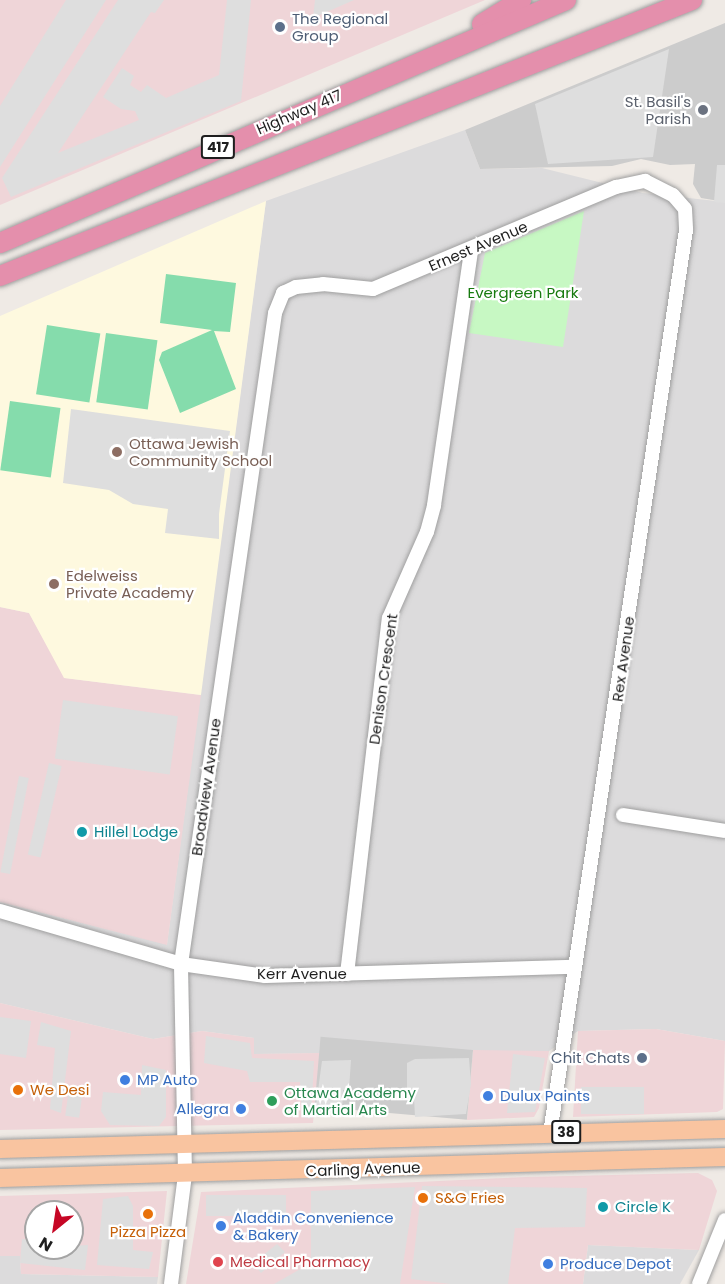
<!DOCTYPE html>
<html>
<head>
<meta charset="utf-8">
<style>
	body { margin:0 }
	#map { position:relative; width:725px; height:1284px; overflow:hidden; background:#efeae5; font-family:Poppins,sans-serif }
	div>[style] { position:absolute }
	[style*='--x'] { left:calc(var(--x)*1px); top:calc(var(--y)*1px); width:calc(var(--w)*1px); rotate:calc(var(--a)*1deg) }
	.residential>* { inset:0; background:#dcdbdc }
	.commercial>* { inset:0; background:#efd5d8 }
	.education>* { inset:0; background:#fef9df }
	.religious>* { inset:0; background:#ccc; transform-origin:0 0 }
	.park>* { inset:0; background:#c7f8c3 }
	.pitch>* { inset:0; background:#85dcac; transform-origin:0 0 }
	.parking>* { inset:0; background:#dedede; transform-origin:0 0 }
	.roads { filter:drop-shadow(0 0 2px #9f9f9f) drop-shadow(0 0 2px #9f9f9f) }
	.minor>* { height:14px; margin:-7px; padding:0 7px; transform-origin:7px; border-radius:7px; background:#fff }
	.major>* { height:18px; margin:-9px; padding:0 9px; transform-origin:9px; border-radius:9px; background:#f9c4a0 }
	.highway>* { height:20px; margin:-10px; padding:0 10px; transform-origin:10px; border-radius:10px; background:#e48fac }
	.dots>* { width:16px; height:16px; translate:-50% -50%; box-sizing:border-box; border:3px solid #fff; border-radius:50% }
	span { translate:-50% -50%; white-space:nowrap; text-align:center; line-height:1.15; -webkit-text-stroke:4.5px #fff; paint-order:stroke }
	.shield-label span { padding:2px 4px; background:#fff; border:2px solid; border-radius:4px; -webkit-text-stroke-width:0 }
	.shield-label { font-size:14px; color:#1e1e1e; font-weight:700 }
	.service-label { font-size:15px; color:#4e5e75 }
	.left { translate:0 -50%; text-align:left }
	.right { translate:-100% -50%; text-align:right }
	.worship-label { font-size:15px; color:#5b616d }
	.street-label { font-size:15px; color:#1e1e1e }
	.park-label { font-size:15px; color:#177a0f }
	.education-label { font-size:15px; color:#785e54 }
	.culture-label { font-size:15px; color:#0d838f }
	.shop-label { font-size:15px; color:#366cbe }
	.food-label { font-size:15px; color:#c56008 }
	.leisure-label { font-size:15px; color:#27864d }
	.health-label { font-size:15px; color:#be3a42 }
	.north { position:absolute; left:24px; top:1200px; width:60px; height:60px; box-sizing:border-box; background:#fff; border:2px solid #a5a5a5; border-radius:50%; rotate:210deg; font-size:16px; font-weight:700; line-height:24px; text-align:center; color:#1e1e1e }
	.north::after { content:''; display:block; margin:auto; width:21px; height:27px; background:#c60625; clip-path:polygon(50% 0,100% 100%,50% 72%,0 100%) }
</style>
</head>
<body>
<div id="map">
	<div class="residential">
		<div style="clip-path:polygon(465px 130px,480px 169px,542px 168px,643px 193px,725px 202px,725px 1041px,656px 1029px,578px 1031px,549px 1051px,253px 1054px,254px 1038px,202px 1031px,153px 1039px,0 1003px,0 902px,167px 944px,266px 201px)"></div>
		<div style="clip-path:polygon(588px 1245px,699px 1250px,680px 1284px,583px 1284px)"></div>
		<div style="clip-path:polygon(0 1256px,20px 1256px,21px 1274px,158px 1277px,157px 1284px,0 1284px)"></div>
	</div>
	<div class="commercial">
		<div style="clip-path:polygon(0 0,485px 0,0 205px)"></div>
		<div style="clip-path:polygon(0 607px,29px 613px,65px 678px,201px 695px,167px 945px,0 902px)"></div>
		<div style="clip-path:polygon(0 1003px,153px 1039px,202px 1031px,254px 1038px,254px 1054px,320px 1053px,313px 1123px,0 1130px)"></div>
		<div style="clip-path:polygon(656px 1029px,725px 1041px,723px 1109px,717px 1112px,573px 1117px,578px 1031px)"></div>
		<div style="clip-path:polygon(473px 1050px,549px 1051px,539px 1108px,534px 1117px,467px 1120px)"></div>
		<div style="clip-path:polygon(698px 1173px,712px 1180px,717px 1191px,699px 1250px,588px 1245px,583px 1284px,186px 1284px,201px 1192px,526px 1177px)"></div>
		<div style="clip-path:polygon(evenodd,167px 1191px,158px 1277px,21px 1274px,20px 1256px,0 1256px,0 1196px,167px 1191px,36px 1212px,72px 1212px,72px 1248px,36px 1248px,36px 1212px)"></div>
	</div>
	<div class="education">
		<div style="clip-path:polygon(266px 201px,201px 695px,64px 678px,29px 613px,0 607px,0 316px)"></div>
	</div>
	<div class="religious">
		<div style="clip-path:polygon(725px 23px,725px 202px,701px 198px,693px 184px,695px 164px,670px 165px,641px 159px,612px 166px,480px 169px,465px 130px)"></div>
		<div style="left:473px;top:1050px;width:70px;height:153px;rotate:95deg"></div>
	</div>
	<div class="park">
		<div style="clip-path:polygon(584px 211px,563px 347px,469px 333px,485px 253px)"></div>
	</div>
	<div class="pitch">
		<div style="clip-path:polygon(166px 274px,236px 283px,230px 332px,214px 331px,236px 389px,180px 413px,159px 360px,162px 352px,212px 330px,160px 323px)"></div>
		<div style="left:47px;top:325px;width:54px;height:70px;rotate:9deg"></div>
		<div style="left:106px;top:333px;width:52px;height:70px;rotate:8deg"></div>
		<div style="left:10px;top:401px;width:51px;height:70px;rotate:8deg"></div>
	</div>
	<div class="parking">
		<div style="clip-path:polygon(66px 0,106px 0,0 167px,0 106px)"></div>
		<div style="clip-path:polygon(118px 0,164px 0,155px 13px,151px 12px,58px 153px,139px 120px,135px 111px,121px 109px,103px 97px,122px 68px,134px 76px,130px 85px,141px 92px,147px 85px,166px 98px,219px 75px,227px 0,251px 0,241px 101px,11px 197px,2px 178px)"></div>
		<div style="clip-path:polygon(315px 0,354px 0,313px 18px)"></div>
		<div style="clip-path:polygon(669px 49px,653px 157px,548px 164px,535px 104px)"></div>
		<div style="clip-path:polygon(717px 165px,725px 165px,725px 203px,714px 202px)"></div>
		<div style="clip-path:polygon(71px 409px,230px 431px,219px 514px,219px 539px,165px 533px,168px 509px,133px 504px,109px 490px,63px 483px)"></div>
		<div style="left:63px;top:700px;width:116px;height:59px;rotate:8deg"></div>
		<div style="left:49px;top:763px;width:13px;height:94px;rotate:13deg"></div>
		<div style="left:19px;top:776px;width:10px;height:98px;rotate:11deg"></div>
		<div style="clip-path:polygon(0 1017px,31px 1021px,26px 1058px,0 1054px)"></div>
		<div style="clip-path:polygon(41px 1022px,71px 1031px,61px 1113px,50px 1109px,55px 1048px,37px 1045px)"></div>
		<div style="clip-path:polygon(206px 1036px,250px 1043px,252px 1058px,314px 1061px,311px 1119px,302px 1117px,300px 1082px,250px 1082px,247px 1071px,204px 1063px)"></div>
		<div style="clip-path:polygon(513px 1054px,545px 1058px,535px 1112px,507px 1113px)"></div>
		<div style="clip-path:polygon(469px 1058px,471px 1084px,466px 1114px,415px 1117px,414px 1098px,407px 1097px,407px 1063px,415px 1059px)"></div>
		<div style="clip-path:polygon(351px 1060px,349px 1089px,343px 1090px,342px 1112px,315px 1113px,322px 1061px)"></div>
		<div style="clip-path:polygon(142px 1065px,166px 1070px,166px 1117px,159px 1126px,110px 1125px,101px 1111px,103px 1092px,141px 1095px)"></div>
		<div style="left:581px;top:1087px;width:63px;height:27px"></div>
		<div style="left:69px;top:1089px;width:14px;height:27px;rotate:8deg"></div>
		<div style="clip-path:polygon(422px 1186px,587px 1188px,585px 1227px,515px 1228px,508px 1284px,450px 1284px,411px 1279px)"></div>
		<div style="clip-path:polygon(415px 1187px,400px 1284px,274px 1284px,311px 1263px,311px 1191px)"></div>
		<div style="left:286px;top:1195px;width:21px;height:80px;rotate:90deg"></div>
		<div style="clip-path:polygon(128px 1196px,133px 1206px,133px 1250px,153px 1252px,149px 1269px,97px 1265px,103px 1199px)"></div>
		<div style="clip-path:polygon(22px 1239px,36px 1240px,36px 1248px,88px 1245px,85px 1270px,20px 1263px)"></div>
		<div style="clip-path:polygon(277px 1244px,285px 1252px,261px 1273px,253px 1263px)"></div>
	</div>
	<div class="roads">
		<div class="minor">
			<div style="--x:623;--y:815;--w:103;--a:8.9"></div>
			<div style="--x:0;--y:911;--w:189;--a:16.3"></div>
			<div style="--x:181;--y:964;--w:85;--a:8.1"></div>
			<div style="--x:265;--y:976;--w:310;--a:-1.7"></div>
			<div style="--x:347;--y:974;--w:358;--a:-83.3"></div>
			<div style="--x:389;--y:618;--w:94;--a:-66.2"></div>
			<div style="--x:427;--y:532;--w:28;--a:-75"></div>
			<div style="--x:434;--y:505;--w:258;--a:-81.7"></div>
			<div style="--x:171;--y:1284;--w:111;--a:-82.7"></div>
			<div style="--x:185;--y:1174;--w:210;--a:-91.1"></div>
			<div style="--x:181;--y:964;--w:658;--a:-81.78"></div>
			<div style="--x:275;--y:313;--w:22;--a:-68"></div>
			<div style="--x:283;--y:293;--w:14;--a:-25"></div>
			<div style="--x:296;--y:287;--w:27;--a:-6"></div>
			<div style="--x:323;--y:284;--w:50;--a:5.7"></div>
			<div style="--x:373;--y:289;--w:264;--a:-22.8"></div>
			<div style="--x:616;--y:187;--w:30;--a:-12"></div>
			<div style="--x:645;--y:181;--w:31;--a:27"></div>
			<div style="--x:673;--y:195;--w:18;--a:49"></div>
			<div style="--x:685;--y:209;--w:21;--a:87"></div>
			<div style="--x:686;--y:230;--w:913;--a:98.56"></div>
			<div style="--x:699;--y:1284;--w:69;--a:-67.9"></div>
		</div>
		<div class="major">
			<div style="--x:0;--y:1149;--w:725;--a:-1.58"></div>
			<div style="--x:0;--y:1178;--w:725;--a:-1.66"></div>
		</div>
		<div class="highway">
			<div style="--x:482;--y:24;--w:46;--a:-31.6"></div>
			<div style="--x:0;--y:243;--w:616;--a:-23.24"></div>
			<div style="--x:0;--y:276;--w:745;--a:-21.74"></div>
		</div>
	</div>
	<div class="dots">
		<div style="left:280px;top:27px;background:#5c6f8a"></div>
		<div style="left:703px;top:110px;background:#6b7280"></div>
		<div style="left:117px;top:452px;background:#8d6e63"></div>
		<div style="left:54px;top:584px;background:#8d6e63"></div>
		<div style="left:82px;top:832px;background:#0f9aa8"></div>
		<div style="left:642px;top:1058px;background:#5c6f8a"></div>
		<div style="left:125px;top:1080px;background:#3f7fe0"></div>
		<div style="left:18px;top:1090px;background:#e8710a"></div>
		<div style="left:488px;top:1096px;background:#3f7fe0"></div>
		<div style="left:272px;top:1101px;background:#2e9e5b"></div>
		<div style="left:241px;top:1109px;background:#3f7fe0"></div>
		<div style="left:423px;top:1198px;background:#e8710a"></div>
		<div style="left:603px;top:1207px;background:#0f9aa8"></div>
		<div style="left:148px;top:1214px;background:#e8710a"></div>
		<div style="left:221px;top:1226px;background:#3f7fe0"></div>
		<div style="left:218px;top:1262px;background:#e0444e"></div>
		<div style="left:548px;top:1264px;background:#3f7fe0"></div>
	</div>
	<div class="shield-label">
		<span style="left:218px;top:147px">417</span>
		<span style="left:566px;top:1132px">38</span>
	</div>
	<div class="service-label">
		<span class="left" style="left:292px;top:27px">The Regional<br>Group</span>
		<span class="right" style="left:630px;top:1058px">Chit Chats</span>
	</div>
	<div class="worship-label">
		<span class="right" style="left:691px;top:110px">St. Basil's<br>Parish</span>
	</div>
	<div class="street-label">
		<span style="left:299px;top:112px;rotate:-23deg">Highway 417</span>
		<span style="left:478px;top:246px;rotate:-23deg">Ernest Avenue</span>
		<span style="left:623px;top:659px;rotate:-82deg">Rex Avenue</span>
		<span style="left:383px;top:679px;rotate:-82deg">Denison Crescent</span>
		<span style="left:206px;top:787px;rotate:-82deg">Broadview Avenue</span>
		<span style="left:302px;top:974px">Kerr Avenue</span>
		<span style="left:363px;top:1169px;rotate:-2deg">Carling Avenue</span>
	</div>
	<div class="park-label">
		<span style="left:523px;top:293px">Evergreen Park</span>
	</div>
	<div class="education-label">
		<span class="left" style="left:129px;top:452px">Ottawa Jewish<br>Community School</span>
		<span class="left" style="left:66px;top:584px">Edelweiss<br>Private Academy</span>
	</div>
	<div class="culture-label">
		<span class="left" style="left:94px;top:832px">Hillel Lodge</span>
		<span class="left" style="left:615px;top:1207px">Circle K</span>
	</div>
	<div class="shop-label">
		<span class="left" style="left:137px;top:1080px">MP Auto</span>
		<span class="left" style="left:500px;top:1096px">Dulux Paints</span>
		<span class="right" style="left:229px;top:1109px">Allegra</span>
		<span class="left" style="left:233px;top:1226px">Aladdin Convenience<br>&amp; Bakery</span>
		<span class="left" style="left:560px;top:1264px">Produce Depot</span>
	</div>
	<div class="food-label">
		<span class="left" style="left:30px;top:1090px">We Desi</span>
		<span class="left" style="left:435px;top:1198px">S&amp;G Fries</span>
		<span style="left:148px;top:1232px">Pizza Pizza</span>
	</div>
	<div class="leisure-label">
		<span class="left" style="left:284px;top:1101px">Ottawa Academy<br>of Martial Arts</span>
	</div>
	<div class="health-label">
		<span class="left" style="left:230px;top:1262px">Medical Pharmacy</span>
	</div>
	<div class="north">N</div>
</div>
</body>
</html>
